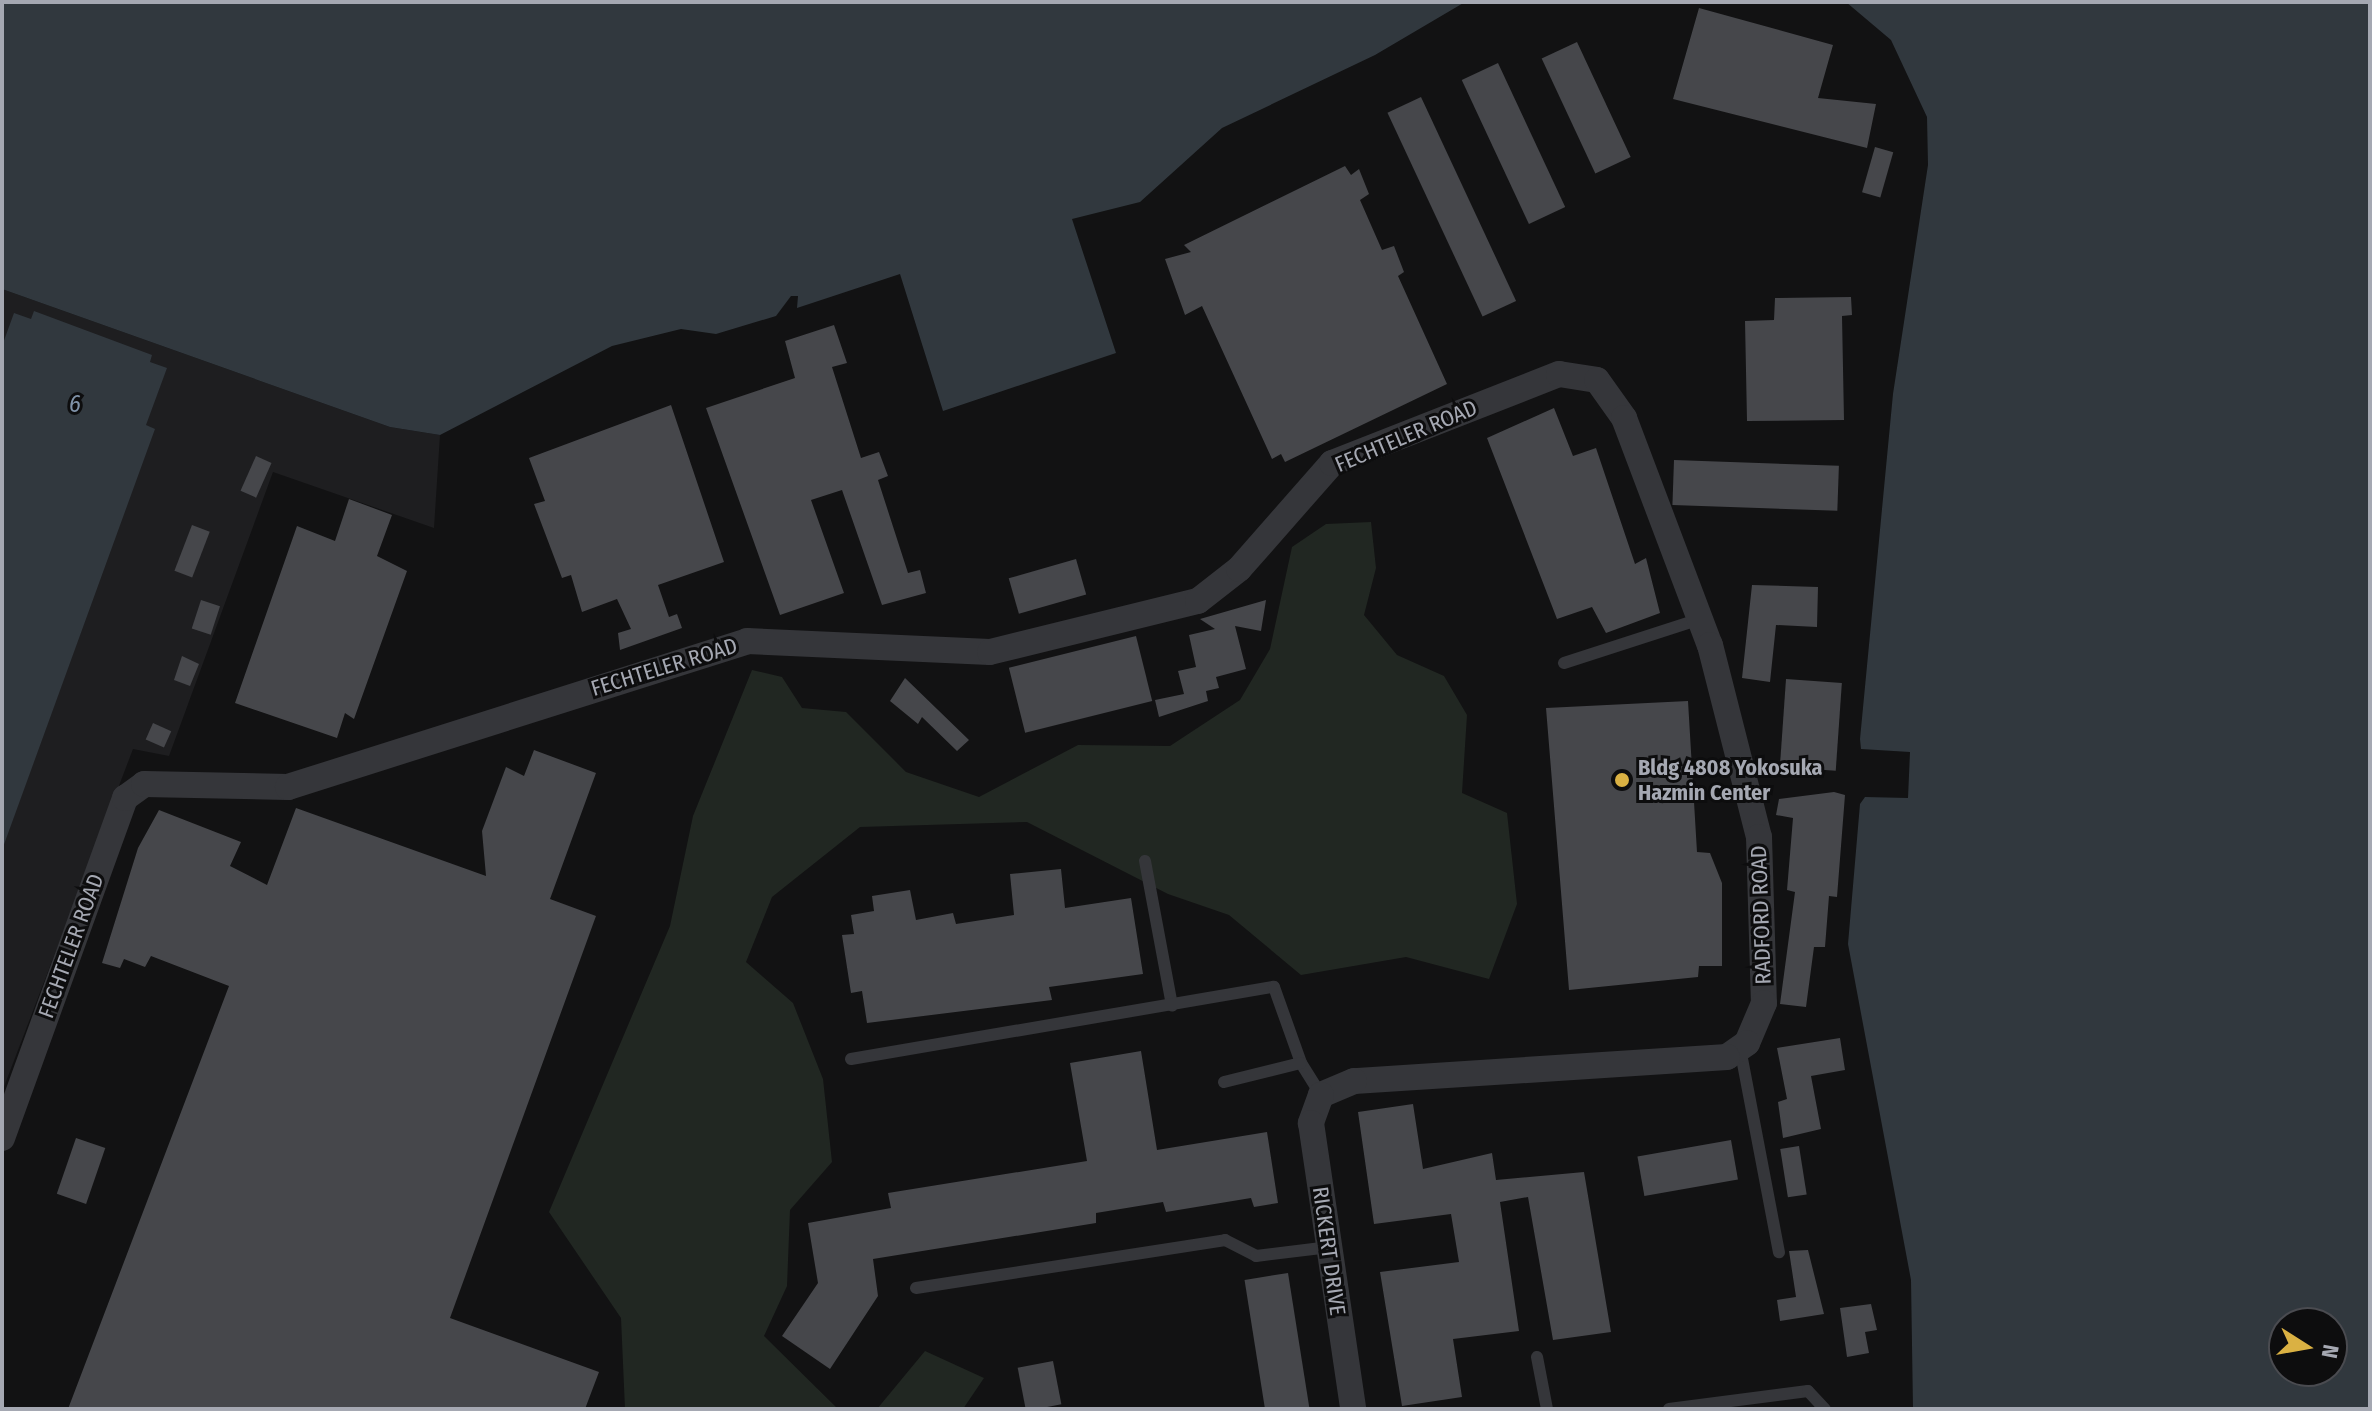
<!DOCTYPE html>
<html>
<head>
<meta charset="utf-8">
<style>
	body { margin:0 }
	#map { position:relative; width:2372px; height:1411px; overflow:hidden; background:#121213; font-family:"Fira Sans Condensed",sans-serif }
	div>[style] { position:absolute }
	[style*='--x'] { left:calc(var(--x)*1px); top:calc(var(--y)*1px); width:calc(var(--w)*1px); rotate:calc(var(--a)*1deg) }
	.built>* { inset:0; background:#1e1e20 }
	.green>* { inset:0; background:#212722 }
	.water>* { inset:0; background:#31383e }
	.building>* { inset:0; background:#46474b; transform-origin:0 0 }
	.lane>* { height:12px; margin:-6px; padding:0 6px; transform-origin:6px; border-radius:6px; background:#35363a }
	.street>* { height:26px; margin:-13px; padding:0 13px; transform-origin:13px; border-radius:13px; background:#35363a }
	.dots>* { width:22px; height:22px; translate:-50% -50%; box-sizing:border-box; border:4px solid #0d0d0e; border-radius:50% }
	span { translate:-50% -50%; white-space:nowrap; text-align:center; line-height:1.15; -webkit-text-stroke:6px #0d0d0e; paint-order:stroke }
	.street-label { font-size:22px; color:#a5a8b2 }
	.poi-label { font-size:22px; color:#a5a8b2; font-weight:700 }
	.left { translate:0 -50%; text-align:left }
	.water-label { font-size:24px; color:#8093a9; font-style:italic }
	.frame { position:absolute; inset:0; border:4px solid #a5a8b2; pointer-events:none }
	.north { position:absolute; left:2268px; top:1307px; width:80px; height:80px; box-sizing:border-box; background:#0d0d0e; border:2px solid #4a4b50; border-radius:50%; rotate:101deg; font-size:22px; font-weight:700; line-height:32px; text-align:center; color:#a5a8b2 }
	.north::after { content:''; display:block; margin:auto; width:28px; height:36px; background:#dab143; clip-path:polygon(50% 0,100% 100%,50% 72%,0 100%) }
</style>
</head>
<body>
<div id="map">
	<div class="built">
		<div style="clip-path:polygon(2px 289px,390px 427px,440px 435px,434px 528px,273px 472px,169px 756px,133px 749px,2px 1092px)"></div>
	</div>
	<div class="green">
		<div style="clip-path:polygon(1371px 522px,1376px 568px,1364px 615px,1397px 655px,1444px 676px,1467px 715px,1462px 793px,1507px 813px,1517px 904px,1489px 979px,1406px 957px,1301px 975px,1229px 915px,1168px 894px,1027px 822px,860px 827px,772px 897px,746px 962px,793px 1003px,823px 1079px,832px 1162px,790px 1210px,787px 1286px,764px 1336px,838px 1409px,625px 1409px,621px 1318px,549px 1212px,670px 926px,693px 816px,752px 670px,782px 677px,802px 708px,846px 712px,906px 772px,979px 797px,1078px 745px,1170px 746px,1240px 700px,1270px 649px,1292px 547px,1326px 524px)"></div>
		<div style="clip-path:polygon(925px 1351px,984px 1378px,963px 1409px,877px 1409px)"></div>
	</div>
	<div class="water">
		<div style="clip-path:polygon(2px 2px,1465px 2px,1375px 55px,1222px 128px,1140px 202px,1072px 219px,1116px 353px,943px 411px,900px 274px,797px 308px,798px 296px,791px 296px,776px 316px,716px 334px,681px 329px,612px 346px,440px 435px,390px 427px,2px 289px)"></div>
		<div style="clip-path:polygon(evenodd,1846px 2px,2370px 2px,2370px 1409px,1913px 1409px,1911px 1280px,1848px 944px,1860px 804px,1865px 797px,1908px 798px,1910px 752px,1861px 749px,1860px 739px,1893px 394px,1928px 165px,1927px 117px,1891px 40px,1846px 2px,2284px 1323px,2332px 1323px,2332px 1371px,2284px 1371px,2284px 1323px)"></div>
		<div style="clip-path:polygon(34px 311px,152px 355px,150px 362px,167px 368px,146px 425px,155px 429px,2px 850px,2px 346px,14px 313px,31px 319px)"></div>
	</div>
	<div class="building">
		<div style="clip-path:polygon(1699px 8px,1833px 45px,1818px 98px,1876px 104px,1867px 148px,1673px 99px)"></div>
		<div style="left:1577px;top:42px;width:127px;height:39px;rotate:65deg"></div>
		<div style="left:1498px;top:63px;width:159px;height:40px;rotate:65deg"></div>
		<div style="left:1421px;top:97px;width:225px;height:37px;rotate:65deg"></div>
		<div style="left:1875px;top:147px;width:19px;height:47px;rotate:16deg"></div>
		<div style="clip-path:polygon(1345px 166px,1351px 175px,1359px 169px,1369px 194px,1360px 200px,1382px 250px,1394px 246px,1404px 272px,1398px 276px,1447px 384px,1285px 462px,1281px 454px,1272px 459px,1202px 306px,1185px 315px,1165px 259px,1191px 252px,1184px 245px)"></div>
		<div style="clip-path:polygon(1851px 297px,1852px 315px,1842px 316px,1844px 420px,1747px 421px,1745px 321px,1774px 320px,1775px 298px)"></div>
		<div style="clip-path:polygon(834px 325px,847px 363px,832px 367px,861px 458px,879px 452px,888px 476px,878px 480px,908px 573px,920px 570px,926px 593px,882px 605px,842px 490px,811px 500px,844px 593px,780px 615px,706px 408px,795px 378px,785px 341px)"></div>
		<div style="clip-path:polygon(671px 405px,724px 562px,658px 585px,669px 617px,677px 614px,682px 628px,620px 650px,618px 633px,631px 629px,617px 599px,582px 612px,571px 575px,562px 578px,534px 504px,545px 501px,529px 458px)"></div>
		<div style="clip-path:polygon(1554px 408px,1573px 456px,1596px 448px,1635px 564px,1646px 558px,1660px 613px,1606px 633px,1592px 607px,1557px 619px,1487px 438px)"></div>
		<div style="left:256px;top:456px;width:17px;height:38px;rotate:24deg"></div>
		<div style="left:1674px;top:460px;width:165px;height:45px;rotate:2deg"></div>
		<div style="clip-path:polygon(349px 499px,392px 515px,377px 556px,407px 571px,354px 719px,345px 713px,337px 738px,235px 703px,297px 526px,335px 541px)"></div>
		<div style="left:192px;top:525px;width:19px;height:49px;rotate:21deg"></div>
		<div style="left:1076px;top:559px;width:37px;height:70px;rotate:74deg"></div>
		<div style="clip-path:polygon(1752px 585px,1818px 587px,1817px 627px,1776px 625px,1770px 682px,1742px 678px)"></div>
		<div style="left:201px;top:600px;width:20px;height:30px;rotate:18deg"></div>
		<div style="clip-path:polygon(1266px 600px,1261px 631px,1235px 626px,1246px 669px,1216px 677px,1219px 688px,1206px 691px,1208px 701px,1159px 717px,1155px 700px,1184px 694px,1178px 671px,1196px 667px,1189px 635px,1215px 629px,1200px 619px)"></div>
		<div style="left:1136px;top:636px;width:67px;height:131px;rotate:76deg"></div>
		<div style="clip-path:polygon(182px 656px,199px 664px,190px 686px,174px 680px)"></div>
		<div style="clip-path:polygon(905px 678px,969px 740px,957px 751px,922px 717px,918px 724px,890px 701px)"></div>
		<div style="left:1786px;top:679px;width:56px;height:88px;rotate:4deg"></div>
		<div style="clip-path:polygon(1688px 701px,1697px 852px,1710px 853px,1722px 883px,1722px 966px,1699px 966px,1698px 977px,1569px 990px,1546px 708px)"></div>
		<div style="left:153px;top:723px;width:20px;height:18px;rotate:24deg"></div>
		<div style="clip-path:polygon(534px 750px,596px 773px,550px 899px,596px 916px,450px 1318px,599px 1372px,585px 1409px,68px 1409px,229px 986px,151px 956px,145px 967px,124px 959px,120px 968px,102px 963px,138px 848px,159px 810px,241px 842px,230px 866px,267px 885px,296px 808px,486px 876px,482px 831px,506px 767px,524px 776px)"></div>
		<div style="clip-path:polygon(1834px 792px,1845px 795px,1837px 897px,1829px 896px,1825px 947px,1814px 947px,1806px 1007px,1780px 1004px,1795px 892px,1787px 890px,1793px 818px,1776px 815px,1779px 799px)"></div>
		<div style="clip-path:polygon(1061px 869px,1065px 908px,1131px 898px,1143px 974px,1049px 987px,1052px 1000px,867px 1023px,862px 991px,851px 993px,842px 935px,854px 934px,851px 915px,874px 911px,872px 896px,910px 890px,916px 920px,953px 913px,956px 924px,1014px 915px,1010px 874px)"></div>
		<div style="clip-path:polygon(1840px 1038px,1845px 1070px,1811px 1076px,1821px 1129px,1783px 1138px,1778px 1102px,1787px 1099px,1777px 1048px)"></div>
		<div style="clip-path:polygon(1141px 1051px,1157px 1150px,1267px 1132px,1278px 1203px,1254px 1207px,1251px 1198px,1166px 1212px,1163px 1202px,1096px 1213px,1096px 1223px,873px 1259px,878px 1296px,830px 1369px,782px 1336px,818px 1283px,808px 1223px,891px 1208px,888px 1193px,1087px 1161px,1070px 1063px)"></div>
		<div style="clip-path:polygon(1413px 1104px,1423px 1169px,1492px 1153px,1496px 1180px,1584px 1172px,1611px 1332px,1553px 1340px,1528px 1197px,1500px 1202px,1519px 1331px,1453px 1339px,1462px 1397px,1402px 1406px,1380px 1272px,1459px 1262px,1451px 1214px,1374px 1224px,1358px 1112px)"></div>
		<div style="left:76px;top:1138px;width:31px;height:59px;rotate:19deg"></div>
		<div style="left:1731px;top:1140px;width:40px;height:95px;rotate:80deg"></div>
		<div style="left:1799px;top:1146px;width:49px;height:19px;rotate:81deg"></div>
		<div style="clip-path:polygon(1808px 1250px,1824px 1314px,1780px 1321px,1777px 1300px,1796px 1297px,1789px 1251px)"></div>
		<div style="left:1288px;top:1273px;width:138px;height:44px;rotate:81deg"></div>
		<div style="clip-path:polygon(1871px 1304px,1877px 1330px,1865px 1332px,1869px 1353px,1847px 1357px,1840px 1308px)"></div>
		<div style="left:1053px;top:1361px;width:44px;height:36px;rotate:79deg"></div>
	</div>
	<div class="lane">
		<div style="--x:1564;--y:663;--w:143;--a:-17.9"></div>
		<div style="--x:1145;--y:861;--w:147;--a:79.4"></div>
		<div style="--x:1740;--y:1048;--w:208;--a:79.2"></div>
		<div style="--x:851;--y:1059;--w:429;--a:-9.7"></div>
		<div style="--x:1274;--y:987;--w:81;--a:70.4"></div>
		<div style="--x:1301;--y:1063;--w:38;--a:58"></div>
		<div style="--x:1224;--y:1082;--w:79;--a:-13.9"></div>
		<div style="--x:916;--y:1288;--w:313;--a:-8.8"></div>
		<div style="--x:1225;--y:1240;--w:35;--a:27"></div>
		<div style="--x:1256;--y:1256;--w:74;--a:-7"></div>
		<div style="--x:1537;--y:1357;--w:53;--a:79.1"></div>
		<div style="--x:1669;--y:1409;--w:140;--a:-7.4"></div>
		<div style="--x:1808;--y:1391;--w:25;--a:47"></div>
	</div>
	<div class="street">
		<div style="--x:2;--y:1138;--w:362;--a:-70.1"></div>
		<div style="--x:125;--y:798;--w:24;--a:-36"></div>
		<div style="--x:144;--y:784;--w:144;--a:1.2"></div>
		<div style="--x:288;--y:787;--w:482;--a:-17.6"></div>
		<div style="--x:747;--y:641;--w:243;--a:2.6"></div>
		<div style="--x:990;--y:652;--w:214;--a:-13.8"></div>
		<div style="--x:1198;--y:601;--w:52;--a:-38"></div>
		<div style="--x:1239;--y:569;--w:141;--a:-48.7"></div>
		<div style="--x:1332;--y:463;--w:244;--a:-21.4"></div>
		<div style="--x:1559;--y:374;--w:38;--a:9"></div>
		<div style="--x:1597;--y:380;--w:47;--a:54.6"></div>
		<div style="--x:1624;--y:418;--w:243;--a:69.3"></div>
		<div style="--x:1710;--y:645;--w:198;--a:75.7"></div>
		<div style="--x:1759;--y:837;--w:166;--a:88.3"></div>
		<div style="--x:1764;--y:1003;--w:43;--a:113"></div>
		<div style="--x:1747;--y:1043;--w:24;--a:145"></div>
		<div style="--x:1727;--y:1057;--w:374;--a:176.3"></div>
		<div style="--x:1354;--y:1081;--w:36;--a:157"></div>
		<div style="--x:1321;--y:1095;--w:30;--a:110"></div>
		<div style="--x:1311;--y:1123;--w:289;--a:81.6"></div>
	</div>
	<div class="dots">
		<div style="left:1622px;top:780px;background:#dab143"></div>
	</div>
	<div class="street-label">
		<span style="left:1406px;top:436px;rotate:-23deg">FECHTELER ROAD</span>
		<span style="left:664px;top:667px;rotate:-17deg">FECHTELER ROAD</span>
		<span style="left:1761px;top:915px;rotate:-92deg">RADFORD ROAD</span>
		<span style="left:71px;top:946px;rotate:-70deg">FECHTELER ROAD</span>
		<span style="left:1329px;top:1251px;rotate:82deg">RICKERT DRIVE</span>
	</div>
	<div class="poi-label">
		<span class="left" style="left:1638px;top:780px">Bldg 4808 Yokosuka<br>Hazmin Center</span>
	</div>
	<div class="water-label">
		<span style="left:75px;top:405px">6</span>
	</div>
	<div class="frame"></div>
	<div class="north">N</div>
</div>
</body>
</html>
